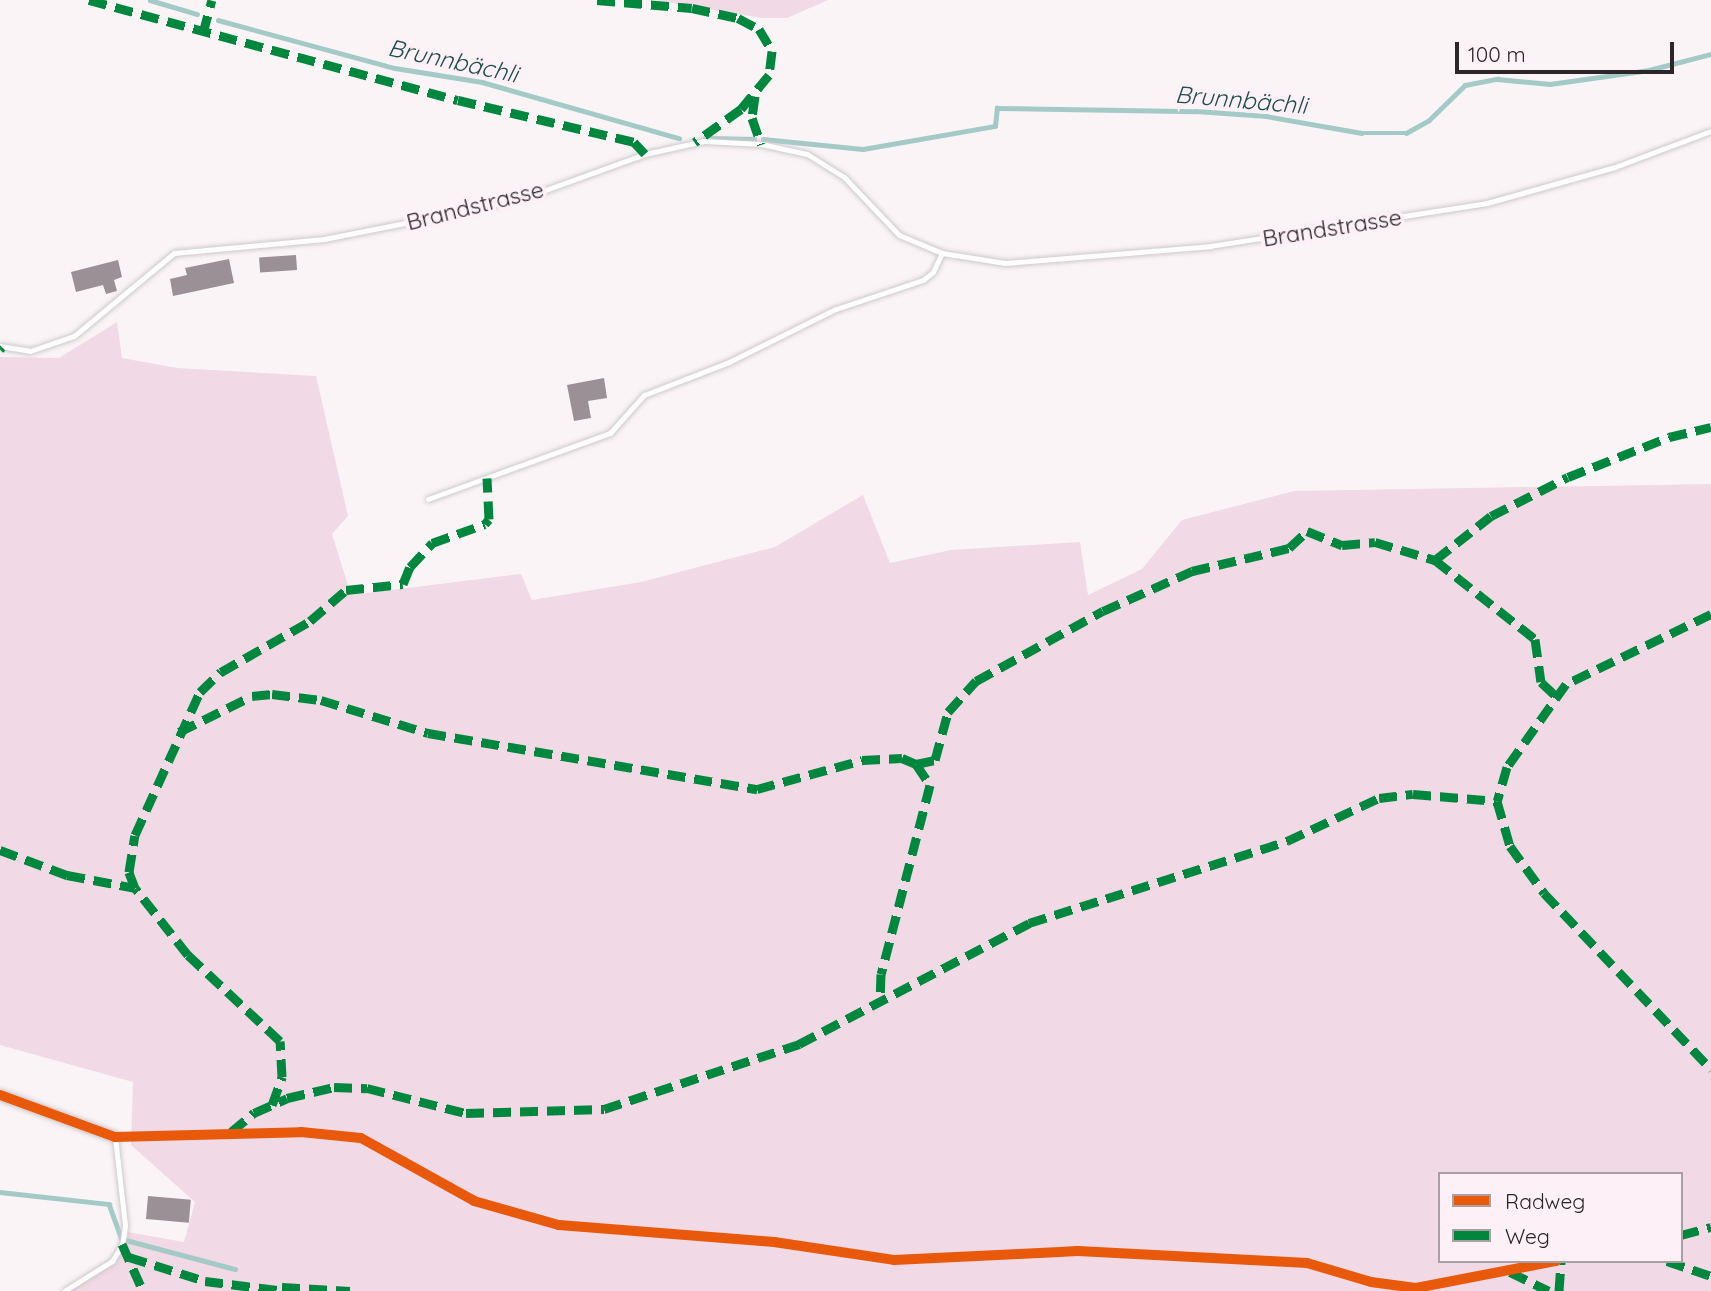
<!DOCTYPE html>
<html>
<head>
<meta charset="utf-8">
<style>
	body { margin:0 }
	#map { position:relative; width:1711px; height:1291px; overflow:hidden; background:#faf4f7; font-family:Quicksand,sans-serif }
	div>[style] { position:absolute }
	[style*='--x'] { left:calc(var(--x)*1px); top:calc(var(--y)*1px); width:calc(var(--w)*1px); rotate:calc(var(--a)*1deg) }
	.green>* { inset:0; background:#f1d9e5 }
	.stream>* { height:4.5px; margin:-2.25px; padding:0 2.25px; transform-origin:2.25px; border-radius:2.25px; background:#a4cac8 }
	.building>* { inset:0; background:#9a9095; transform-origin:0 0 }
	.roads { filter:drop-shadow(0 0 2px #cec9cb) drop-shadow(0 0 2px #cec9cb) }
	.service>* { height:5px; margin:-2.5px; padding:0 2.5px; transform-origin:2.5px; border-radius:2.5px; background:#fefdfe }
	.minor>* { height:10px; margin:-5px; padding:0 5px; transform-origin:5px; border-radius:5px; background:#fefdfe }
	.quiet>* { height:9px; margin-top:-4.5px; transform-origin:0; background:repeating-linear-gradient(90deg,#00873e 0 18px,transparent 0 27px) }
	.cycleway>* { height:10px; margin:-5px; padding:0 5px; transform-origin:5px; border-radius:5px; background:#e8590c }
	span { translate:-50% -50%; white-space:nowrap; text-align:center; line-height:1.15; -webkit-text-stroke:7px #fef0f7; paint-order:stroke }
	.street-label { font-size:23px; color:#2c2629 }
	.water-label { font-size:24px; color:#1d504d; font-style:italic }
	.legend { position:absolute; left:1438px; top:1172px; width:245px; height:91px; box-sizing:border-box; background:#fef0f7; border:2px solid #aa9fa5; margin:0; padding:9px 12px; list-style:none; font-size:21px; color:#2c2629 }
	.legend li { display:flex; align-items:center; gap:14px; height:35px }
	.legend b { width:35px; border:2px solid #aa9fa5 }
	.scale { position:absolute; left:1455px; top:42px; width:219px; height:32px; box-sizing:border-box; border:4px solid #2c2629; border-top:0; padding-left:9px; font-size:21px; line-height:24px; white-space:nowrap; color:#2c2629; -webkit-text-stroke:5px #fef0f7; paint-order:stroke }
</style>
</head>
<body>
<div id="map">
	<div class="green">
		<div style="clip-path:polygon(655px 0,828px 0,787px 18px,762px 18px)"></div>
		<div style="clip-path:polygon(evenodd,117px 322px,122px 358px,177px 368px,316px 376px,348px 516px,332px 534px,351px 595px,521px 574px,532px 600px,641px 582px,775px 547px,863px 495px,890px 563px,951px 550px,1080px 542px,1088px 595px,1142px 569px,1182px 520px,1294px 491px,1711px 484px,1711px 1291px,69px 1291px,115px 1261px,127px 1245px,128px 1232px,184px 1242px,195px 1202px,131px 1145px,133px 1082px,0 1045px,0 357px,59px 358px,117px 322px,1440px 1174px,1681px 1174px,1681px 1261px,1440px 1261px,1440px 1174px)"></div>
	</div>
	<div class="stream">
		<div style="--x:150;--y:0;--w:49;--a:16.6"></div>
		<div style="--x:218;--y:20;--w:183;--a:15.2"></div>
		<div style="--x:395;--y:68;--w:88;--a:9.1"></div>
		<div style="--x:482;--y:82;--w:205;--a:15.9"></div>
		<div style="--x:705;--y:138;--w:49;--a:1.2"></div>
		<div style="--x:763;--y:139;--w:100;--a:5.7"></div>
		<div style="--x:863;--y:149;--w:134;--a:-9.9"></div>
		<div style="--x:995;--y:126;--w:18;--a:-84"></div>
		<div style="--x:997;--y:108;--w:199;--a:0.9"></div>
		<div style="--x:1196;--y:111;--w:70;--a:4.1"></div>
		<div style="--x:1266;--y:116;--w:97;--a:10"></div>
		<div style="--x:1362;--y:133;--w:44;--a:0"></div>
		<div style="--x:1406;--y:133;--w:26;--a:-29"></div>
		<div style="--x:1429;--y:120;--w:50;--a:-44.2"></div>
		<div style="--x:1465;--y:85;--w:33;--a:-11"></div>
		<div style="--x:1497;--y:79;--w:53;--a:5.4"></div>
		<div style="--x:1550;--y:84;--w:100;--a:-8"></div>
		<div style="--x:1649;--y:70;--w:64;--a:-14.5"></div>
		<div style="--x:0;--y:1192;--w:110;--a:6.3"></div>
		<div style="--x:109;--y:1204;--w:37;--a:70"></div>
		<div style="--x:122;--y:1239;--w:117;--a:14.9"></div>
	</div>
	<div class="building">
		<div style="left:296px;top:255px;width:15px;height:37px;rotate:86deg"></div>
		<div style="clip-path:polygon(229px 259px,234px 283px,173px 296px,170px 279px,187px 275px,185px 268px)"></div>
		<div style="clip-path:polygon(118px 260px,122px 277px,114px 280px,117px 291px,106px 294px,103px 285px,76px 292px,71px 272px)"></div>
		<div style="clip-path:polygon(604px 378px,607px 398px,588px 401px,591px 418px,574px 421px,567px 385px)"></div>
		<div style="left:148px;top:1196px;width:43px;height:23px;rotate:5deg"></div>
	</div>
	<div class="roads">
		<div class="service">
			<div style="--x:0;--y:346;--w:30;--a:9"></div>
			<div style="--x:30;--y:351;--w:46;--a:-18.8"></div>
			<div style="--x:74;--y:336;--w:130;--a:-39.7"></div>
			<div style="--x:174;--y:253;--w:151;--a:-5.3"></div>
			<div style="--x:324;--y:239;--w:154;--a:-11.2"></div>
			<div style="--x:475;--y:209;--w:67;--a:-14.7"></div>
			<div style="--x:540;--y:192;--w:112;--a:-19.9"></div>
			<div style="--x:645;--y:154;--w:60;--a:-12.4"></div>
			<div style="--x:704;--y:141;--w:57;--a:3"></div>
			<div style="--x:761;--y:144;--w:47;--a:12.3"></div>
			<div style="--x:807;--y:154;--w:44;--a:31.9"></div>
			<div style="--x:844;--y:177;--w:80;--a:46.5"></div>
			<div style="--x:899;--y:235;--w:47;--a:22.7"></div>
			<div style="--x:942;--y:253;--w:64;--a:9"></div>
			<div style="--x:1005;--y:263;--w:206;--a:-4.7"></div>
			<div style="--x:1210;--y:246;--w:280;--a:-8.8"></div>
			<div style="--x:1487;--y:203;--w:133;--a:-15.7"></div>
			<div style="--x:1615;--y:167;--w:103;--a:-20.6"></div>
			<div style="--x:428;--y:499;--w:194;--a:-19.9"></div>
			<div style="--x:610;--y:433;--w:51;--a:-48.2"></div>
			<div style="--x:644;--y:395;--w:91;--a:-21.2"></div>
			<div style="--x:729;--y:362;--w:119;--a:-26.4"></div>
			<div style="--x:836;--y:309;--w:92;--a:-18.4"></div>
			<div style="--x:923;--y:280;--w:13;--a:-39"></div>
			<div style="--x:933;--y:272;--w:21;--a:-65"></div>
			<div style="--x:64;--y:1291;--w:57;--a:-32"></div>
			<div style="--x:112;--y:1261;--w:19;--a:-58"></div>
			<div style="--x:122;--y:1245;--w:20;--a:-81"></div>
			<div style="--x:125;--y:1225;--w:89;--a:-96.5"></div>
		</div>
		<div class="minor">
			<div style="--x:0;--y:1095;--w:122;--a:20.1"></div>
		</div>
	</div>
	<div class="quiet">
		<div style="--x:89;--y:0;--w:382;--a:15.2"></div>
		<div style="--x:458;--y:100;--w:181;--a:13.4"></div>
		<div style="--x:634;--y:142;--w:16;--a:47"></div>
		<div style="--x:597;--y:0;--w:95;--a:4.8"></div>
		<div style="--x:692;--y:8;--w:47;--a:12.3"></div>
		<div style="--x:738;--y:18;--w:24;--a:28"></div>
		<div style="--x:759;--y:29;--w:26;--a:59"></div>
		<div style="--x:772;--y:51;--w:24;--a:97"></div>
		<div style="--x:769;--y:75;--w:44;--a:129.5"></div>
		<div style="--x:741;--y:109;--w:57;--a:144.3"></div>
		<div style="--x:203;--y:33;--w:34;--a:-75"></div>
		<div style="--x:755;--y:96;--w:22;--a:98"></div>
		<div style="--x:752;--y:118;--w:28;--a:71"></div>
		<div style="--x:0;--y:349;--w:3;--a:-45"></div>
		<div style="--x:1435;--y:560;--w:71;--a:-38.2"></div>
		<div style="--x:1491;--y:516;--w:86;--a:-26.9"></div>
		<div style="--x:1568;--y:477;--w:109;--a:-21.6"></div>
		<div style="--x:1669;--y:437;--w:43;--a:-13.4"></div>
		<div style="--x:1711;--y:614;--w:161;--a:154.2"></div>
		<div style="--x:1566;--y:684;--w:102;--a:125.4"></div>
		<div style="--x:1507;--y:767;--w:35;--a:106"></div>
		<div style="--x:1497;--y:801;--w:47;--a:73.9"></div>
		<div style="--x:1510;--y:846;--w:58;--a:54.1"></div>
		<div style="--x:1544;--y:893;--w:243;--a:46.5"></div>
		<div style="--x:179;--y:732;--w:81;--a:-26.3"></div>
		<div style="--x:252;--y:696;--w:20;--a:-6"></div>
		<div style="--x:272;--y:694;--w:49;--a:7"></div>
		<div style="--x:321;--y:700;--w:112;--a:17.1"></div>
		<div style="--x:428;--y:733;--w:334;--a:9.7"></div>
		<div style="--x:757;--y:789;--w:109;--a:-15.4"></div>
		<div style="--x:862;--y:760;--w:40;--a:-2.9"></div>
		<div style="--x:902;--y:758;--w:15;--a:23"></div>
		<div style="--x:916;--y:764;--w:25;--a:56"></div>
		<div style="--x:930;--y:785;--w:195;--a:104.5"></div>
		<div style="--x:881;--y:974;--w:25;--a:92"></div>
		<div style="--x:916;--y:764;--w:19;--a:-12"></div>
		<div style="--x:935;--y:760;--w:50;--a:-74.8"></div>
		<div style="--x:948;--y:712;--w:42;--a:-47.9"></div>
		<div style="--x:976;--y:681;--w:145;--a:-28.9"></div>
		<div style="--x:1103;--y:611;--w:98;--a:-24.2"></div>
		<div style="--x:1192;--y:571;--w:100;--a:-13.3"></div>
		<div style="--x:1289;--y:548;--w:25;--a:-43"></div>
		<div style="--x:1307;--y:531;--w:38;--a:22"></div>
		<div style="--x:1342;--y:545;--w:33;--a:-5"></div>
		<div style="--x:1375;--y:542;--w:63;--a:16.7"></div>
		<div style="--x:1435;--y:560;--w:127;--a:38.3"></div>
		<div style="--x:1535;--y:639;--w:43;--a:82.1"></div>
		<div style="--x:1541;--y:682;--w:19;--a:43"></div>
		<div style="--x:0;--y:850;--w:72;--a:20.5"></div>
		<div style="--x:67;--y:875;--w:69;--a:10.8"></div>
		<div style="--x:272;--y:1105;--w:30;--a:-70"></div>
		<div style="--x:282;--y:1077;--w:36;--a:-93"></div>
		<div style="--x:280;--y:1041;--w:126;--a:-136.9"></div>
		<div style="--x:188;--y:955;--w:85;--a:-128.3"></div>
		<div style="--x:135;--y:888;--w:17;--a:-111"></div>
		<div style="--x:129;--y:872;--w:37;--a:-81"></div>
		<div style="--x:135;--y:835;--w:157;--a:-65.6"></div>
		<div style="--x:200;--y:692;--w:29;--a:-44"></div>
		<div style="--x:221;--y:672;--w:103;--a:-29.8"></div>
		<div style="--x:310;--y:621;--w:48;--a:-40.7"></div>
		<div style="--x:346;--y:590;--w:57;--a:-6"></div>
		<div style="--x:403;--y:584;--w:18;--a:-68"></div>
		<div style="--x:410;--y:567;--w:33;--a:-47"></div>
		<div style="--x:432;--y:543;--w:56;--a:-19.7"></div>
		<div style="--x:485;--y:524;--w:6;--a:-51"></div>
		<div style="--x:489;--y:519;--w:41;--a:-92.8"></div>
		<div style="--x:231;--y:1132;--w:30;--a:-40"></div>
		<div style="--x:254;--y:1113;--w:36;--a:-24"></div>
		<div style="--x:287;--y:1098;--w:48;--a:-13.2"></div>
		<div style="--x:334;--y:1087;--w:33;--a:2"></div>
		<div style="--x:367;--y:1088;--w:102;--a:14.2"></div>
		<div style="--x:466;--y:1113;--w:138;--a:-1.7"></div>
		<div style="--x:604;--y:1109;--w:206;--a:-18.4"></div>
		<div style="--x:799;--y:1044;--w:260;--a:-27.7"></div>
		<div style="--x:1029;--y:923;--w:271;--a:-17.6"></div>
		<div style="--x:1287;--y:841;--w:102;--a:-25.1"></div>
		<div style="--x:1379;--y:798;--w:34;--a:-7"></div>
		<div style="--x:1413;--y:794;--w:84;--a:4.8"></div>
		<div style="--x:1681;--y:1235;--w:31;--a:-15"></div>
		<div style="--x:122;--y:1244;--w:51;--a:65.9"></div>
		<div style="--x:129;--y:1257;--w:80;--a:17.5"></div>
		<div style="--x:205;--y:1281;--w:81;--a:7.1"></div>
		<div style="--x:1667;--y:1261;--w:46;--a:18.8"></div>
		<div style="--x:1510;--y:1272;--w:43;--a:26"></div>
		<div style="--x:282;--y:1287;--w:68;--a:3.4"></div>
		<div style="--x:1559;--y:1291;--w:30;--a:-86"></div>
	</div>
	<div class="cycleway">
		<div style="--x:0;--y:1095;--w:122;--a:20.1"></div>
		<div style="--x:115;--y:1137;--w:186;--a:-1.5"></div>
		<div style="--x:301;--y:1132;--w:60;--a:5.7"></div>
		<div style="--x:361;--y:1138;--w:129;--a:29.1"></div>
		<div style="--x:474;--y:1201;--w:88;--a:15.8"></div>
		<div style="--x:559;--y:1225;--w:216;--a:4.5"></div>
		<div style="--x:774;--y:1242;--w:121;--a:8.5"></div>
		<div style="--x:894;--y:1260;--w:184;--a:-2.8"></div>
		<div style="--x:1078;--y:1251;--w:192;--a:3"></div>
		<div style="--x:1270;--y:1261;--w:37;--a:3"></div>
		<div style="--x:1307;--y:1263;--w:67;--a:16.5"></div>
		<div style="--x:1371;--y:1282;--w:45;--a:7.6"></div>
		<div style="--x:1416;--y:1288;--w:143;--a:-10.9"></div>
	</div>
	<div class="street-label">
		<span style="left:475px;top:206px;rotate:-14deg">Brandstrasse</span>
		<span style="left:1332px;top:228px;rotate:-9deg">Brandstrasse</span>
	</div>
	<div class="water-label">
		<span style="left:453px;top:61px;rotate:12deg">Brunnbächli</span>
		<span style="left:1241px;top:100px;rotate:5deg">Brunnbächli</span>
	</div>
	<ul class="legend">
	<li><b style="height:9px;background:#e8590c"></b>Radweg</li>
	<li><b style="height:9px;background:#00873e"></b>Weg</li>
	</ul>
	<div class="scale">100 m</div>
</div>
</body>
</html>
